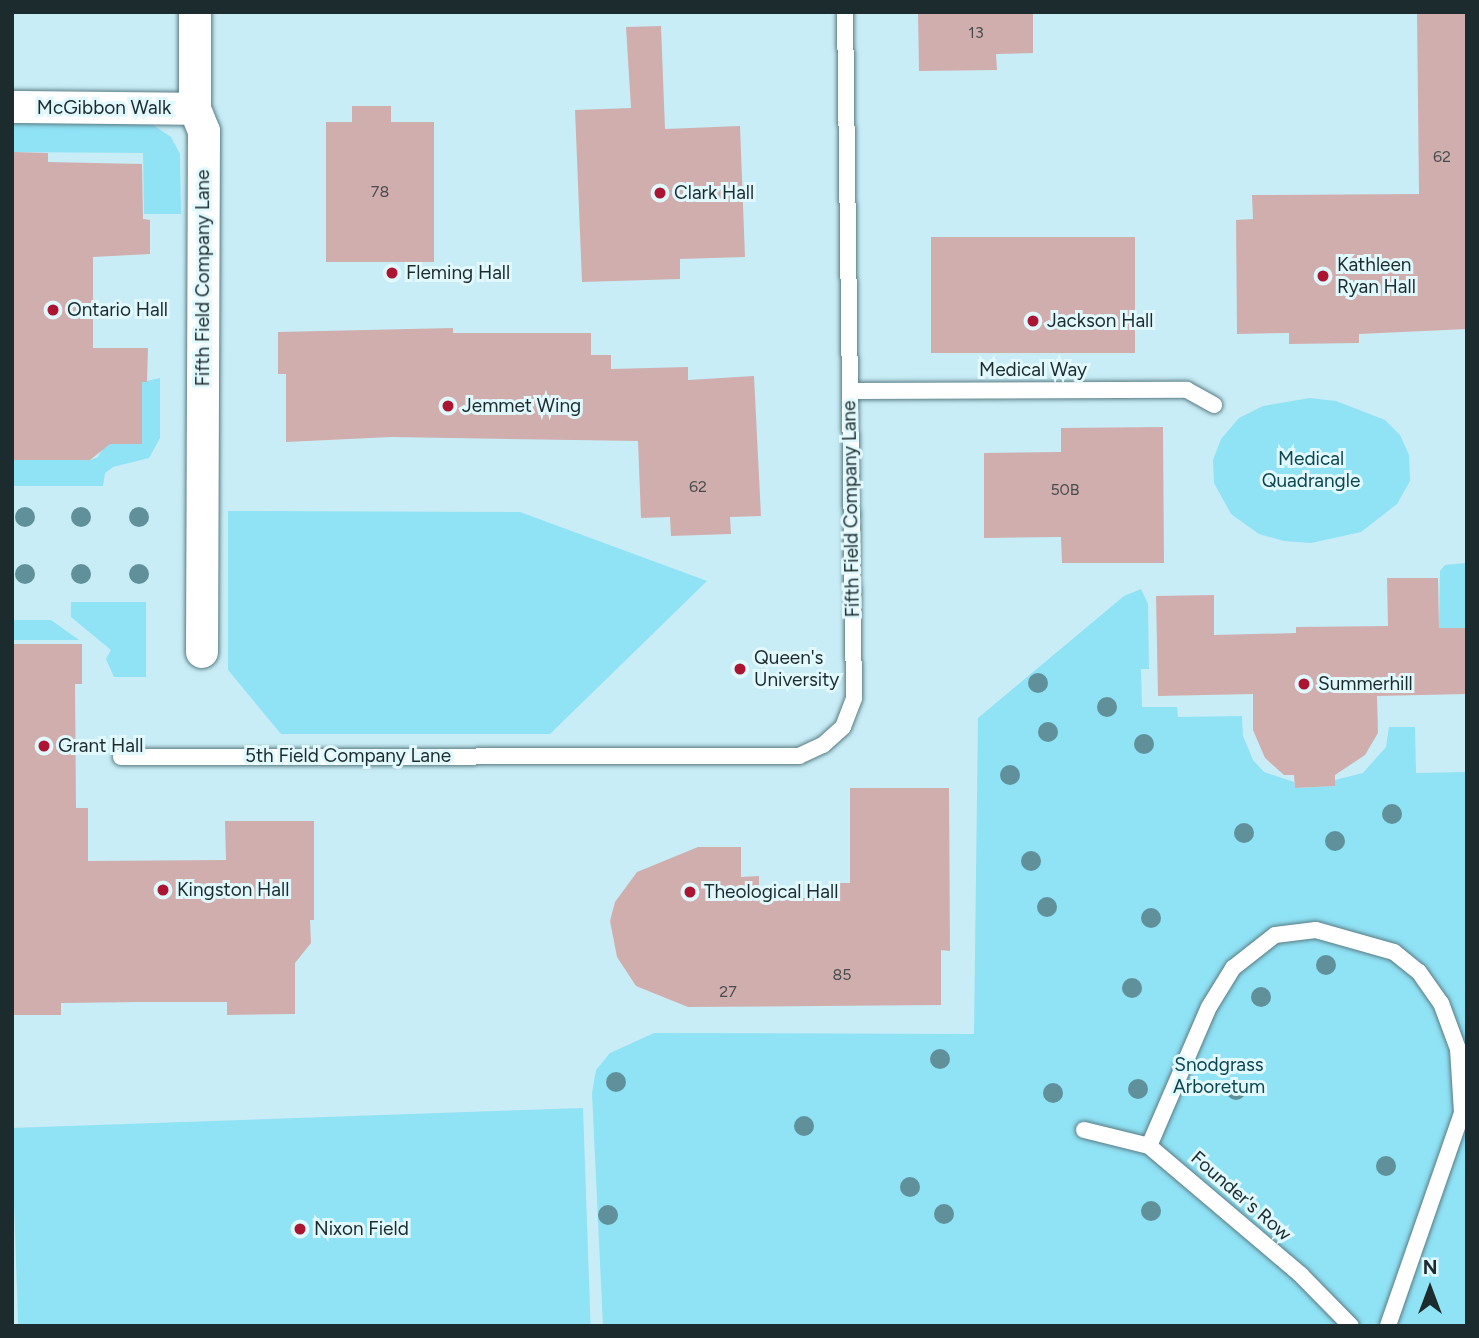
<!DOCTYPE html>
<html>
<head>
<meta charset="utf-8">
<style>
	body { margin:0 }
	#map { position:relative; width:1479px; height:1338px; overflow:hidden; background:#c8edf6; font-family:Figtree,sans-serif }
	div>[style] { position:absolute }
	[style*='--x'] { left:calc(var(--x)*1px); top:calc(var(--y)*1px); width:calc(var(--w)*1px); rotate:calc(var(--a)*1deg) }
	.green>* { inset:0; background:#90e2f5; transform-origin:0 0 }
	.building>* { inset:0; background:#d1aeae; transform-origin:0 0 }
	.roads { filter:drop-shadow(0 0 2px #597b83) drop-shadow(0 0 2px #597b83) }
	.lane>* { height:16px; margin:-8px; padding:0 8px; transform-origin:8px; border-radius:8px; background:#fff }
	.street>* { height:32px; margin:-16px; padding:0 16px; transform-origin:16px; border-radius:16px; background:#fff }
	.trees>* { width:20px; height:20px; margin:-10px; border-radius:50%; background:#60919b }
	.dots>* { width:19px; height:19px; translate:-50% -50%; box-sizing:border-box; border:4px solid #e1f8fd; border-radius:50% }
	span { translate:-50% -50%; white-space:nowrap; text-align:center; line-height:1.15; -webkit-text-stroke:6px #e1f8fd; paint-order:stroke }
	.number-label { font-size:16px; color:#494c4e }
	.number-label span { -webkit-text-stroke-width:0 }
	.street-label { font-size:19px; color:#1c2b2e }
	.poi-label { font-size:19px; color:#1c2b2e }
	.left { translate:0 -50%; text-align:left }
	.park-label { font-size:19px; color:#0b4651 }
	.frame { position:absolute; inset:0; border:14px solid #1c2b2e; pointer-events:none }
	.north { position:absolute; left:1395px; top:1254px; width:70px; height:70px; -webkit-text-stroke:5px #e1f8fd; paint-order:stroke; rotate:0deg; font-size:19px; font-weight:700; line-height:28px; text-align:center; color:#1c2b2e }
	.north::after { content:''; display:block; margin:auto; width:24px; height:32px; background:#1c2b2e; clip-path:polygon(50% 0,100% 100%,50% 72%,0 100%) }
</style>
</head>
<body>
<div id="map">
	<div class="green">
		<div style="clip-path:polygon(12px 121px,153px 125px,171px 137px,180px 154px,181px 214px,144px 214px,143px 153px,12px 152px)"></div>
		<div style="clip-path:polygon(160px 378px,160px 438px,149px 458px,113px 467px,105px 473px,103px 486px,12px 486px,12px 460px,90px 460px,98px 457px,105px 444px,141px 444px,142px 382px)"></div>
		<div style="clip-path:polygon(1310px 398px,1336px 401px,1385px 420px,1400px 435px,1409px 455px,1410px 481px,1397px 504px,1361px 532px,1311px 543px,1284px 541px,1259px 534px,1231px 514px,1214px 483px,1213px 460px,1221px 439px,1239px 418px,1263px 406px)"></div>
		<div style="clip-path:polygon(228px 511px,520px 512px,707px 581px,550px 734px,281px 734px,228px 670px)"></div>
		<div style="clip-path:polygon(1467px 563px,1467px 628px,1439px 628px,1440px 571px,1445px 565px)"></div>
		<div style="clip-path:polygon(1141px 589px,1148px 604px,1149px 669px,1141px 669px,1142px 707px,1177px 707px,1178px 717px,1242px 716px,1243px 736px,1253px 760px,1264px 772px,1294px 782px,1295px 788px,1335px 786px,1335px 780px,1363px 773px,1386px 747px,1389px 727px,1415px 727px,1416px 773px,1467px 772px,1467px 1326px,603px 1326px,592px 1093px,596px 1070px,610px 1053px,654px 1033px,974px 1034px,978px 718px,1124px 596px)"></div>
		<div style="clip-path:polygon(71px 602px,146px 602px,146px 677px,114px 677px,106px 659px,111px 650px,71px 617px)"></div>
		<div style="clip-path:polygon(12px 620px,51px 620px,79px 640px,12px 640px)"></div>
		<div style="left:583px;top:1108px;width:218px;height:572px;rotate:88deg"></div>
	</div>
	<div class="building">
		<div style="clip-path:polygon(918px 12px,1033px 12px,1033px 53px,996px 54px,997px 70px,919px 71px)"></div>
		<div style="clip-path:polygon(1417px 12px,1467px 12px,1467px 329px,1359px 334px,1359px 343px,1289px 344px,1289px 333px,1237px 334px,1236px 220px,1253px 219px,1252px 195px,1419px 194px)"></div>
		<div style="clip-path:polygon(661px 26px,665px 129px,740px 126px,745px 257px,680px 259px,680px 279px,582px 282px,575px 110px,631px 108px,626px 27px)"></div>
		<div style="clip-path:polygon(352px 106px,391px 106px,391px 122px,434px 122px,434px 262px,326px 262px,326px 122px,352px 122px)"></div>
		<div style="clip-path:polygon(12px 152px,48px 153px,48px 162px,142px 164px,143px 219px,150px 220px,150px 254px,93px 257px,93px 348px,148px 348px,147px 382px,142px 382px,142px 444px,110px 444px,90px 460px,12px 460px)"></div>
		<div style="left:1135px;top:237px;width:116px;height:204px;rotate:90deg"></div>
		<div style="clip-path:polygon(453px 328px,453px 333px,591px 333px,591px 355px,611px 355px,611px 369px,688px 367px,688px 380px,754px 376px,761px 516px,730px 517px,731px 534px,671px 536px,670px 517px,641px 518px,638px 441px,391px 437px,286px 442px,286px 374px,278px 374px,278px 332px)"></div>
		<div style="clip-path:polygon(1163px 427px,1164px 563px,1062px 563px,1061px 537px,984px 538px,984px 453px,1061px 452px,1061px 428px)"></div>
		<div style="clip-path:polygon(1387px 578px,1438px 578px,1439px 628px,1467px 628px,1467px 694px,1377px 696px,1378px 733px,1365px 755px,1335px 775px,1335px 786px,1295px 788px,1294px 775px,1284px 775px,1265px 758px,1253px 730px,1253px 694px,1158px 696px,1156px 596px,1214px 595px,1214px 635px,1296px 633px,1296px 627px,1388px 626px)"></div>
		<div style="clip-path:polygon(12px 644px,82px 644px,82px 684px,75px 684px,76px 808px,88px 808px,88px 861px,226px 860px,225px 821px,314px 821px,314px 920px,310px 920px,311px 943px,295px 963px,295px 1014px,227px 1015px,227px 1002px,141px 1002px,61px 1003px,61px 1015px,12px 1015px)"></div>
		<div style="clip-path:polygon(850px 788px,949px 788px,950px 951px,941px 950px,941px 1005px,688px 1007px,636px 986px,617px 957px,610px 921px,615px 902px,637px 872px,698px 847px,741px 847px,741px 877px,759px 876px,759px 898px,836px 898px,836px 883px,850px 883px)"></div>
	</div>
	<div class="roads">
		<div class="lane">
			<div style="--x:850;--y:391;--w:337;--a:-0.2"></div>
			<div style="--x:1187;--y:390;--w:31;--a:29"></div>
			<div style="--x:121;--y:757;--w:678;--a:-0.08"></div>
			<div style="--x:799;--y:756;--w:26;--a:-25"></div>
			<div style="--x:823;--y:745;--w:27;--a:-42"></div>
			<div style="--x:843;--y:727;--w:31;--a:-69"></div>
			<div style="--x:854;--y:698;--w:686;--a:-90.75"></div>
			<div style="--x:1084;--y:1130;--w:67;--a:13.8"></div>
			<div style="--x:1149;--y:1146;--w:199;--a:40.3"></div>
			<div style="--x:1301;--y:1275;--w:71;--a:45.6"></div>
			<div style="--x:1149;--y:1146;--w:151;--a:-66.7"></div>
			<div style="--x:1209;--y:1007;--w:46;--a:-58.4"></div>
			<div style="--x:1233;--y:968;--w:53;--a:-38.2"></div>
			<div style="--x:1275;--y:935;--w:41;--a:-7"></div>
			<div style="--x:1316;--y:930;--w:81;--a:15.8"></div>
			<div style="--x:1394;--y:952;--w:32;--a:39"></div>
			<div style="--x:1419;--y:972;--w:38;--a:55"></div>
			<div style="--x:1441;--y:1003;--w:49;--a:69.7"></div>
			<div style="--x:1458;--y:1049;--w:64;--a:86.4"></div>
			<div style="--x:1462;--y:1113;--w:225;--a:109.2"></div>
		</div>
		<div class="street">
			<div style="--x:195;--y:12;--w:97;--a:90"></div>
			<div style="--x:195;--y:109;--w:24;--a:68"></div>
			<div style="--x:204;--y:131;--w:521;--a:90.22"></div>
			<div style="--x:12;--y:107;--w:183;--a:0.6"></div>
		</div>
	</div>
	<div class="trees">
		<div style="left:25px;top:517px"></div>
		<div style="left:81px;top:517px"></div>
		<div style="left:139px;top:517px"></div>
		<div style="left:25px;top:574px"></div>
		<div style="left:81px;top:574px"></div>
		<div style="left:139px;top:574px"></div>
		<div style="left:1038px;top:683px"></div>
		<div style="left:1107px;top:707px"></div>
		<div style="left:1048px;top:732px"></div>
		<div style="left:1144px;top:744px"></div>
		<div style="left:1010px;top:775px"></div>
		<div style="left:1392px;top:814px"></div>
		<div style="left:1244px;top:833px"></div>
		<div style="left:1335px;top:841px"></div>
		<div style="left:1031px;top:861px"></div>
		<div style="left:1047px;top:907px"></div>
		<div style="left:1151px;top:918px"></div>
		<div style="left:1326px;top:965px"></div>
		<div style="left:1132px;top:988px"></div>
		<div style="left:1261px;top:997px"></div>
		<div style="left:940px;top:1059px"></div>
		<div style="left:616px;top:1082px"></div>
		<div style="left:1138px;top:1089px"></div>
		<div style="left:1236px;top:1090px"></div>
		<div style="left:1053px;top:1093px"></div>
		<div style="left:804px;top:1126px"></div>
		<div style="left:1386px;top:1166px"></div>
		<div style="left:910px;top:1187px"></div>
		<div style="left:1151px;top:1211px"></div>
		<div style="left:944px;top:1214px"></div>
		<div style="left:608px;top:1215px"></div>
	</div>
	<div class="dots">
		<div style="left:660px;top:193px;background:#ab1531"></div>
		<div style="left:392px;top:273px;background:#ab1531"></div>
		<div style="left:1323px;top:276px;background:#ab1531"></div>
		<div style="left:53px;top:310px;background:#ab1531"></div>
		<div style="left:1033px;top:321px;background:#ab1531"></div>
		<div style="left:448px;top:406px;background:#ab1531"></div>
		<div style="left:740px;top:669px;background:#ab1531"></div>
		<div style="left:1304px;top:684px;background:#ab1531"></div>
		<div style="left:44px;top:746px;background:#ab1531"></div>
		<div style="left:163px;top:890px;background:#ab1531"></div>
		<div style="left:690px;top:892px;background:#ab1531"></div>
		<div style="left:300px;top:1229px;background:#ab1531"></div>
	</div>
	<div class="number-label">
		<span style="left:976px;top:33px">13</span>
		<span style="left:1442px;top:157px">62</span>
		<span style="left:380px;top:192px">78</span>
		<span style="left:698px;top:487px">62</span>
		<span style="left:1065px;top:490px">50B</span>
		<span style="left:842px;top:975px">85</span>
		<span style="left:728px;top:992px">27</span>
	</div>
	<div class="street-label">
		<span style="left:104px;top:108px">McGibbon Walk</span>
		<span style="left:203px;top:278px;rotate:-90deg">Fifth Field Company Lane</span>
		<span style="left:1033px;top:370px">Medical Way</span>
		<span style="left:851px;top:509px;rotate:-91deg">Fifth Field Company Lane</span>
		<span style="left:348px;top:756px">5th Field Company Lane</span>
		<span style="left:1241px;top:1196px;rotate:41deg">Founder's Row</span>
	</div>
	<div class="poi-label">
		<span class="left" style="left:674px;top:193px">Clark Hall</span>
		<span class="left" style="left:1337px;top:276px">Kathleen<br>Ryan Hall</span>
		<span class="left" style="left:406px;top:273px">Fleming Hall</span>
		<span class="left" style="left:67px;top:310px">Ontario Hall</span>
		<span class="left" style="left:1047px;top:321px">Jackson Hall</span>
		<span class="left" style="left:462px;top:406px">Jemmet Wing</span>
		<span class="left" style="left:754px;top:669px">Queen's<br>University</span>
		<span class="left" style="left:1318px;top:684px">Summerhill</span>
		<span class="left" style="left:58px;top:746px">Grant Hall</span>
		<span class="left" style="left:177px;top:890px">Kingston Hall</span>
		<span class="left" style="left:704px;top:892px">Theological Hall</span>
		<span class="left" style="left:314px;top:1229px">Nixon Field</span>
	</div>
	<div class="park-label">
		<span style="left:1311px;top:470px">Medical<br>Quadrangle</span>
		<span style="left:1219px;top:1076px">Snodgrass<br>Arboretum</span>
	</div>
	<div class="frame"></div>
	<div class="north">N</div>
</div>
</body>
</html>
